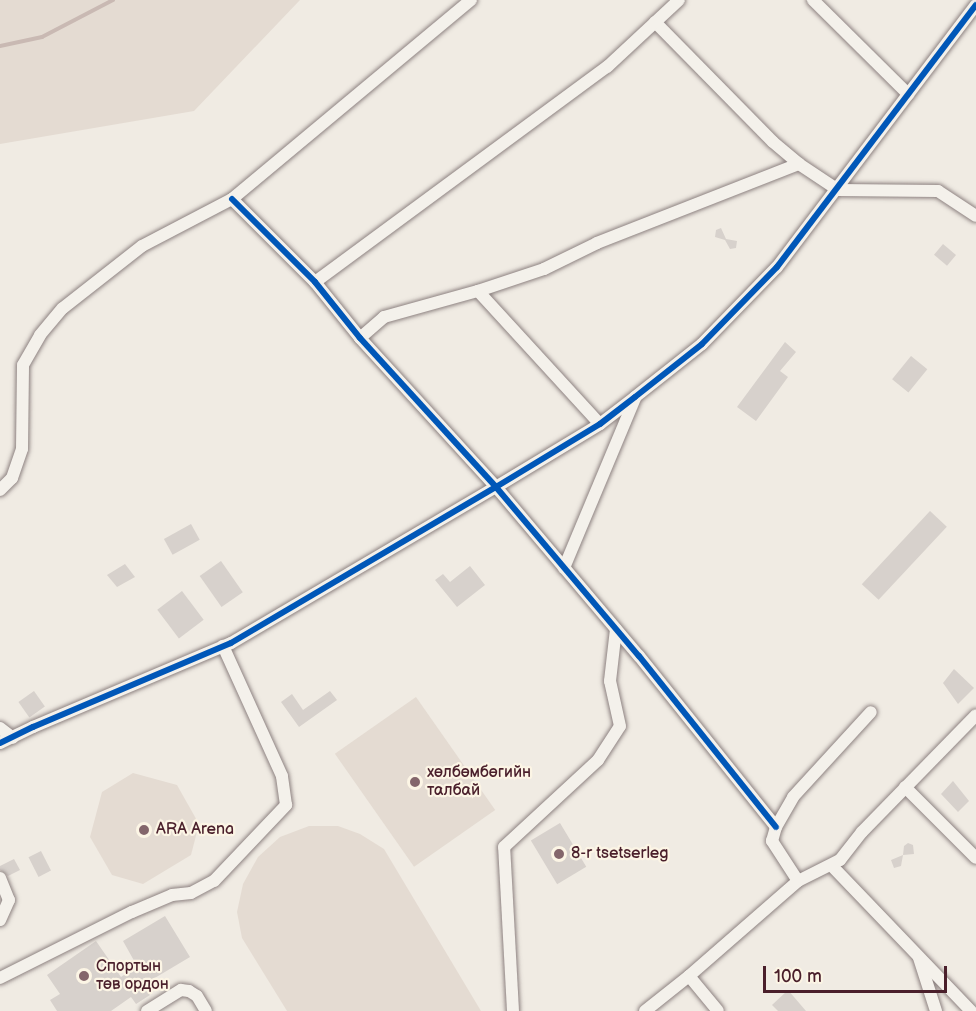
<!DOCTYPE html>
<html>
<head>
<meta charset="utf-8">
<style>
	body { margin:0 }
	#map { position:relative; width:976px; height:1011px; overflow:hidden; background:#f0ebe3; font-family:"Balsamiq Sans",sans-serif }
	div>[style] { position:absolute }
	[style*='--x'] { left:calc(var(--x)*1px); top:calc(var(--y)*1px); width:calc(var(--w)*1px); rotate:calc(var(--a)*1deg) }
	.green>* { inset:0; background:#e4dbd2; transform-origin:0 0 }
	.stream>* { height:4px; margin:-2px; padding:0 2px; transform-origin:2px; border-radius:2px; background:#c9b9b3 }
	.building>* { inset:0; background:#d7d1cc; transform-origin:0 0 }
	.roads { filter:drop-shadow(0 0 2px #8d8281) drop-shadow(0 0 2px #8d8281) }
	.minor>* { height:12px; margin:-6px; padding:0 6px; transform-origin:6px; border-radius:6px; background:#f4f1eb }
	.cycleway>* { height:6px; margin:-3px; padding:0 3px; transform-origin:3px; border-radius:3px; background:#0057b8 }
	.dots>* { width:16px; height:16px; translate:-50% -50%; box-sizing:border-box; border:3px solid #fcf5e5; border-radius:50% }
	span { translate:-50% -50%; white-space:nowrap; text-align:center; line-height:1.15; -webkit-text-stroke:4.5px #fcf5e5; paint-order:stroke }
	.poi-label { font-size:16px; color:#4a1f2b }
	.left { translate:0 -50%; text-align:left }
	.scale { position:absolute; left:763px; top:966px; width:184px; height:27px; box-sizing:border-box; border:3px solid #4a1f2b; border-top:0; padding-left:8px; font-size:18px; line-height:21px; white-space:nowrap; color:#4a1f2b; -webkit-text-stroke:4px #fcf5e5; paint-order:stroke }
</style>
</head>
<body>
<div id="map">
	<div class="green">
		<div style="clip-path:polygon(0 0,300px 0,194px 111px,0 144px)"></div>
		<div style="left:416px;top:697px;width:138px;height:99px;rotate:55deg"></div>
		<div style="clip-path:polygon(133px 773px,177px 785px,199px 824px,191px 855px,143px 884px,112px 875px,90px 837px,102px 792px)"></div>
		<div style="clip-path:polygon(309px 826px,338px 826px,360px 834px,384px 849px,481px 1011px,287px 1011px,242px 938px,237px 912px,243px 884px,258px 857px,280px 837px)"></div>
	</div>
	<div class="stream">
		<div style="--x:0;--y:46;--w:43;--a:-12.1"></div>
		<div style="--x:42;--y:37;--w:80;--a:-27.5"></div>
	</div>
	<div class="building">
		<div style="clip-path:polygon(721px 228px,726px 239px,737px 241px,736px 248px,730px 249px,725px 240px,715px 237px,716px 230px)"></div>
		<div style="left:943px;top:244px;width:17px;height:14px;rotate:40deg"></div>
		<div style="clip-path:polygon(785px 342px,796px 352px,780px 371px,788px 377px,756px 421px,737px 407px)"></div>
		<div style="left:911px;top:356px;width:21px;height:30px;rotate:39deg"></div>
		<div style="left:930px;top:511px;width:23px;height:100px;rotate:43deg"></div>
		<div style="left:191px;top:524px;width:18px;height:31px;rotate:61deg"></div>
		<div style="left:221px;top:561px;width:38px;height:26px;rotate:55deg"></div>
		<div style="clip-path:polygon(125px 564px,135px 577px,117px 587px,107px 575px)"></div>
		<div style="clip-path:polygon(470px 566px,485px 585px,457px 607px,435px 580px,443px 574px,450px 582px)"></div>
		<div style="left:182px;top:591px;width:36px;height:31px;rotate:53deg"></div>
		<div style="clip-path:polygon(954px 669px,974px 688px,958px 704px,943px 683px)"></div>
		<div style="left:34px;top:691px;width:19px;height:19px;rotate:55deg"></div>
		<div style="clip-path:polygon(330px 691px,337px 700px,299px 727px,281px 702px,292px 694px,303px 710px)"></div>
		<div style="clip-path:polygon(953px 781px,969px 801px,958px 812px,941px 794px)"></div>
		<div style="left:560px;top:823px;width:51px;height:34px;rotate:59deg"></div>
		<div style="clip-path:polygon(908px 843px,913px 845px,914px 854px,903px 855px,901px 866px,894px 868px,891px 860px,903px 855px,904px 846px)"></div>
		<div style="left:41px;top:851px;width:22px;height:14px;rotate:63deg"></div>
		<div style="clip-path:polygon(14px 859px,20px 870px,8px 876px,0 870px,0 866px)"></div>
		<div style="clip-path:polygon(165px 916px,190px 957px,143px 985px,150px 995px,136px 1004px,131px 997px,111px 1011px,57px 1011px,50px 1000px,60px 994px,47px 975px,96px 941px,121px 977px,137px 966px,123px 941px)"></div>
		<div style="clip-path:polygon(788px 990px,806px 1011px,778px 1011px,772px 1005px)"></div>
	</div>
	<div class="roads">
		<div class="minor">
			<div style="--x:813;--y:0;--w:134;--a:44.7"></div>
			<div style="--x:655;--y:22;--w:168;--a:45.5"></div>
			<div style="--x:773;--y:142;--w:34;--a:40"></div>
			<div style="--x:799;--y:164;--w:47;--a:33.7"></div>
			<div style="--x:838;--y:190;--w:100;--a:0.6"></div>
			<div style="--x:938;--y:191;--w:45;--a:33.3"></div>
			<div style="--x:232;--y:199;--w:117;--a:45"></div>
			<div style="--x:315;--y:282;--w:72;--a:51.2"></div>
			<div style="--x:360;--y:338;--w:202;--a:47.6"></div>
			<div style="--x:496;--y:487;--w:221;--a:49.8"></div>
			<div style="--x:639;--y:656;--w:219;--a:51.3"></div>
			<div style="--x:315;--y:282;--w:363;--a:-36.4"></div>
			<div style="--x:607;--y:67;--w:98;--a:-42.9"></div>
			<div style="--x:478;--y:291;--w:180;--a:47.5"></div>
			<div style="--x:360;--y:338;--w:32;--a:-41"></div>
			<div style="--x:384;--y:317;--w:98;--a:-15.5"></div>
			<div style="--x:478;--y:291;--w:70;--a:-18.4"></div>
			<div style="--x:544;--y:269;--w:59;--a:-26.1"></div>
			<div style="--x:597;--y:243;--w:217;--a:-21.4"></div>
			<div style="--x:0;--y:490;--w:17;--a:-45"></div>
			<div style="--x:12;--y:478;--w:31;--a:-71"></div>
			<div style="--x:22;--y:449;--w:84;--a:-89.3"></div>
			<div style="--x:23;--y:365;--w:34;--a:-60"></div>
			<div style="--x:40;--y:335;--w:35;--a:-50"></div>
			<div style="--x:63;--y:308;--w:100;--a:-38.1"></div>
			<div style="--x:142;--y:246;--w:102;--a:-27.6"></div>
			<div style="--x:232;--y:199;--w:311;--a:-39.8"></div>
			<div style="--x:564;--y:568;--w:184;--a:-67.3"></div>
			<div style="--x:0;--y:728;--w:16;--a:38"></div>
			<div style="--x:0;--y:743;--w:37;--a:-26"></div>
			<div style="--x:33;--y:727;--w:215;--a:-23"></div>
			<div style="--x:231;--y:643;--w:308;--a:-30.5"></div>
			<div style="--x:496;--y:487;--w:122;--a:-31.2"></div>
			<div style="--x:600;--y:424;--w:44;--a:-37.6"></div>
			<div style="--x:635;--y:397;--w:85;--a:-38.3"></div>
			<div style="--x:702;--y:344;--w:107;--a:-45.8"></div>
			<div style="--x:777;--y:267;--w:329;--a:-52.8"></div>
			<div style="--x:905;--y:787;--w:100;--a:45"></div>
			<div style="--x:832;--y:866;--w:201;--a:46.2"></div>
			<div style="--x:0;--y:878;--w:24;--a:68"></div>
			<div style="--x:9;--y:900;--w:22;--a:114"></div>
			<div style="--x:798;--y:881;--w:48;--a:-123"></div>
			<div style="--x:772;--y:841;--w:15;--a:-74"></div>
			<div style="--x:776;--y:827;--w:34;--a:-60"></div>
			<div style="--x:793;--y:797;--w:115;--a:-47.5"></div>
			<div style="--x:919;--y:958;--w:56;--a:72.2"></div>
			<div style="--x:689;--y:976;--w:45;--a:50.4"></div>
			<div style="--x:0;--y:978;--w:148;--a:-26.6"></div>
			<div style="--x:132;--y:912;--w:43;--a:-23"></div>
			<div style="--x:172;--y:895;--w:19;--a:-6"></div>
			<div style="--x:191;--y:893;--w:26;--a:-28"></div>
			<div style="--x:214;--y:881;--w:105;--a:-46.5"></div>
			<div style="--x:286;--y:805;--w:29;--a:-98"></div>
			<div style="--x:282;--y:776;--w:143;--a:-114.4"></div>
			<div style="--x:147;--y:1011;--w:40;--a:-32"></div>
			<div style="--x:181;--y:990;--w:8;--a:7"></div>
			<div style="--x:189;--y:991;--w:9;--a:32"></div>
			<div style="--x:197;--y:996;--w:17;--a:59"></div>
			<div style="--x:513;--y:1011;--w:164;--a:-93.1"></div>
			<div style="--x:504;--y:847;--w:128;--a:-42.8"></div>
			<div style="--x:598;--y:760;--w:40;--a:-57.1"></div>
			<div style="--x:620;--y:726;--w:46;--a:-102.5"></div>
			<div style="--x:610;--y:681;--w:52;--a:-83.4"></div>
			<div style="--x:645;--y:1011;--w:56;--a:-38.5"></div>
			<div style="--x:689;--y:976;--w:145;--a:-41.1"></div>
			<div style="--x:798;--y:881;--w:47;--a:-26.6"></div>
			<div style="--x:840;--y:860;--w:36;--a:-52"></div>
			<div style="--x:862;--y:832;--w:163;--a:-45.7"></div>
		</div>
	</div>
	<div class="cycleway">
		<div style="--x:232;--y:199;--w:117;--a:45"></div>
		<div style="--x:315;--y:282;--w:72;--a:51.2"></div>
		<div style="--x:360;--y:338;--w:202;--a:47.6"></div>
		<div style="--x:496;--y:487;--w:221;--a:49.8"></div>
		<div style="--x:639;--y:656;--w:219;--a:51.3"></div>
		<div style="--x:0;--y:743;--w:37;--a:-26"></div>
		<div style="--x:33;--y:727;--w:215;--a:-23"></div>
		<div style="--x:231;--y:643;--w:308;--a:-30.5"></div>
		<div style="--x:496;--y:487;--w:122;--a:-31.2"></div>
		<div style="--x:600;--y:424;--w:44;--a:-37.6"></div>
		<div style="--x:635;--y:397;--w:85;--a:-38.3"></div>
		<div style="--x:702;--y:344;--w:107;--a:-45.8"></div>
		<div style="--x:777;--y:267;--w:329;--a:-52.8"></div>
	</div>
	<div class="dots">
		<div style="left:415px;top:782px;background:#84666b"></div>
		<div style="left:144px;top:830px;background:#84666b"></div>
		<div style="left:559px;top:854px;background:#84666b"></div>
		<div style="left:84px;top:976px;background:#84666b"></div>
	</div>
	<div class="poi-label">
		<span class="left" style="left:427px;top:782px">хөлбөмбөгийн<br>талбай</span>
		<span class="left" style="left:156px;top:830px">ARA Arena</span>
		<span class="left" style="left:571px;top:854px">8-r tsetserleg</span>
		<span class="left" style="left:96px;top:976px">Спортын<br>төв ордон</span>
	</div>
	<div class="scale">100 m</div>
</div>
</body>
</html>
